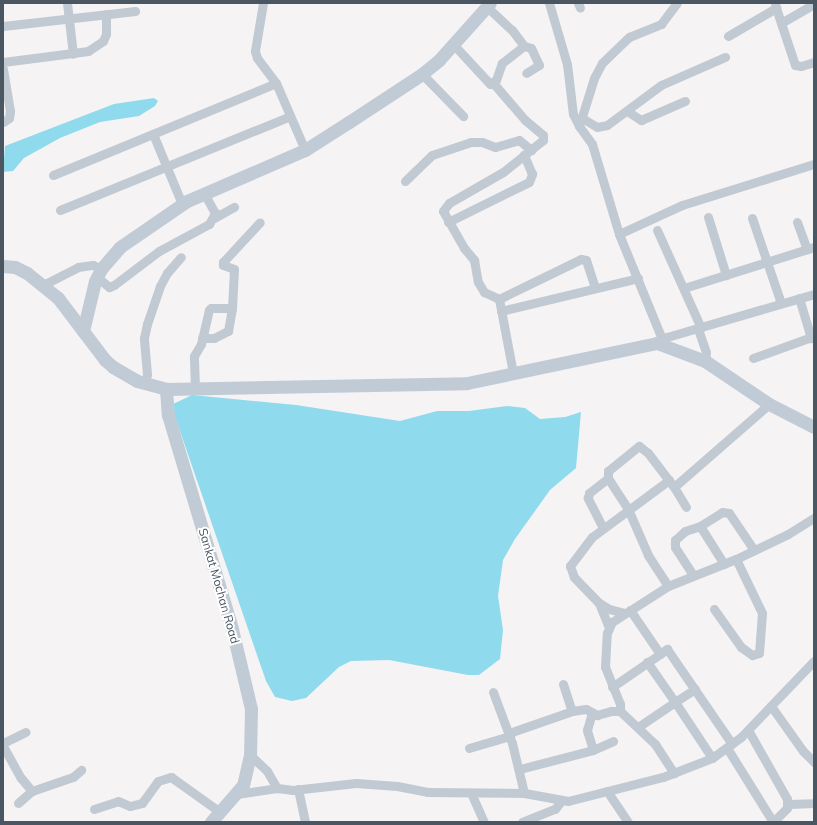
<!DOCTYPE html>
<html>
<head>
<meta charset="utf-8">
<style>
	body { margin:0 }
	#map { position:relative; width:817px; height:825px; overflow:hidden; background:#f5f3f3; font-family:Mulish,sans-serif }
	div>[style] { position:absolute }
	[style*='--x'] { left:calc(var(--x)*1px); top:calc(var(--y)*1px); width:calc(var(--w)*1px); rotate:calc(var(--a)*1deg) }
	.water>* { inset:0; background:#90daee }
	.street>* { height:9px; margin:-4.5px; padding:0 4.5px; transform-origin:4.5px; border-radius:4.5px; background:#c1cad2 }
	.secondary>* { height:13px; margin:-6.5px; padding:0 6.5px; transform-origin:6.5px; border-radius:6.5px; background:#c1cbd6 }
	span { translate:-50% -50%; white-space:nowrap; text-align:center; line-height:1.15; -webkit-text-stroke:4px #fff; paint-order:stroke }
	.street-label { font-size:12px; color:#4a5661 }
	.frame { position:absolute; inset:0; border:4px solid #4a5661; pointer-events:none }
</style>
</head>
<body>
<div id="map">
	<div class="water">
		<div style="clip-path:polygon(154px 98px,158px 101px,155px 106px,139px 116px,100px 122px,60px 138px,24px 158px,13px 171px,3px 172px,5px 146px,114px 104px)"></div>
		<div style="clip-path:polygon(192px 395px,296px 405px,400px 421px,437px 411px,469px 411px,507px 406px,525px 408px,540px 419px,565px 417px,581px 412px,576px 468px,550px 490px,515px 539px,503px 560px,498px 596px,503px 630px,500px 659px,479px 675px,468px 675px,389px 660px,351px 661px,339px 667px,306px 698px,292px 701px,275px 697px,266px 681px,171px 405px)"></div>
	</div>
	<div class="street">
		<div style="--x:67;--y:3;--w:51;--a:83.3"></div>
		<div style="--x:263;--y:3;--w:49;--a:99.5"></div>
		<div style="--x:255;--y:51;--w:7;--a:74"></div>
		<div style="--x:257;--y:58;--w:31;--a:53"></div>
		<div style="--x:276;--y:83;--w:73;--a:66.6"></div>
		<div style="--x:549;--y:3;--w:64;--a:73.6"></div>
		<div style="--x:567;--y:64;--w:50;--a:83.2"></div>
		<div style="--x:573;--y:114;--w:13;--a:63"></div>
		<div style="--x:578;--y:3;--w:5;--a:68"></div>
		<div style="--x:487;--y:7;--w:34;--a:43"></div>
		<div style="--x:512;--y:30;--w:20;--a:53"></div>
		<div style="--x:524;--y:46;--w:7;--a:16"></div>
		<div style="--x:531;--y:48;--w:19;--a:65"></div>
		<div style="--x:539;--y:65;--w:15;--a:148"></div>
		<div style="--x:776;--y:8;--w:60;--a:71.6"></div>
		<div style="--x:795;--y:65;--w:6;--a:9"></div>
		<div style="--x:801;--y:66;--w:14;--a:-17"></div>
		<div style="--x:781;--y:23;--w:38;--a:-30"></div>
		<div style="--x:3;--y:26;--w:133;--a:-6.5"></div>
		<div style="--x:728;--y:36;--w:56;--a:-30.3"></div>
		<div style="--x:776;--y:8;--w:5;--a:-101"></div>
		<div style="--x:453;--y:44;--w:54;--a:47.2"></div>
		<div style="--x:490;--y:84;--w:7;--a:-34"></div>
		<div style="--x:496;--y:80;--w:18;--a:-71"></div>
		<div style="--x:502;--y:63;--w:28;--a:-38"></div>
		<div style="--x:3;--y:62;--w:86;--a:-7.4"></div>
		<div style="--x:88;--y:51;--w:18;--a:-34"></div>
		<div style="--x:103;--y:41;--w:8;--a:-67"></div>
		<div style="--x:106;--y:34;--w:20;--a:-90"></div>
		<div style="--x:3;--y:69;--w:43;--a:80.5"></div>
		<div style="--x:10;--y:111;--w:7;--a:98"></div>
		<div style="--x:9;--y:118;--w:7;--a:146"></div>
		<div style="--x:422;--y:74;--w:59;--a:45.7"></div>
		<div style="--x:494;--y:84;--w:48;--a:49.3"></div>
		<div style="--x:525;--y:120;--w:23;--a:40"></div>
		<div style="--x:543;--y:135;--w:5;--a:90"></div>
		<div style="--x:543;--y:140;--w:51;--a:141.3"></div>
		<div style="--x:503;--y:172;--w:62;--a:150.1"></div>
		<div style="--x:449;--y:203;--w:10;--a:127"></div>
		<div style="--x:443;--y:211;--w:43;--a:60.4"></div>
		<div style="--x:464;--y:248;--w:16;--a:50"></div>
		<div style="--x:474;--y:260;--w:22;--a:80"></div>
		<div style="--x:478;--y:282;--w:12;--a:59"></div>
		<div style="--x:484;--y:292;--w:17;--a:25"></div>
		<div style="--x:627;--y:111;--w:17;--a:33"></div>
		<div style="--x:641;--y:120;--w:48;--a:-23.4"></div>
		<div style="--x:582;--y:118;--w:17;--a:31"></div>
		<div style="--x:597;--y:127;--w:10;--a:-11"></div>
		<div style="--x:607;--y:125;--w:67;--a:-36.5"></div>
		<div style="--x:661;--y:85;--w:70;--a:-23.6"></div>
		<div style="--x:153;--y:134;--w:76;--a:67.5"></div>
		<div style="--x:53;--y:175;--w:241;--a:-22.4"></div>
		<div style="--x:405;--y:181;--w:37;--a:-44"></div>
		<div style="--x:432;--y:155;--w:41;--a:-18.4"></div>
		<div style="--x:471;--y:142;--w:11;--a:0"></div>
		<div style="--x:482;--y:142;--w:14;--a:21"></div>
		<div style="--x:495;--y:147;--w:25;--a:-16"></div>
		<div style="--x:519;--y:140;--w:16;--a:40"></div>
		<div style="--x:60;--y:210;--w:248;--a:-22.2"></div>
		<div style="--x:708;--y:217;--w:61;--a:72.8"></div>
		<div style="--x:214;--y:218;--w:23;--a:-29"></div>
		<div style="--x:752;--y:218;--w:90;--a:71.2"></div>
		<div style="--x:448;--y:222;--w:90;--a:-26.3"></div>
		<div style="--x:529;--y:182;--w:9;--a:-69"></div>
		<div style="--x:532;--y:174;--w:21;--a:-113"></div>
		<div style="--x:797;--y:222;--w:29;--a:70"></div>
		<div style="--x:657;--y:230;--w:107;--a:65.8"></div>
		<div style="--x:619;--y:234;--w:69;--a:-24.7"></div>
		<div style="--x:682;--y:205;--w:138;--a:-17.3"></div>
		<div style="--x:97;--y:277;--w:16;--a:40"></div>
		<div style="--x:109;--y:287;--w:5;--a:-22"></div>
		<div style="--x:114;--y:285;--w:56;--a:-37.1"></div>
		<div style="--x:159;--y:251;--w:57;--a:-28.4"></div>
		<div style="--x:209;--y:224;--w:13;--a:-61"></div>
		<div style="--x:215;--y:213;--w:23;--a:-119"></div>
		<div style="--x:43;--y:285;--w:39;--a:-27"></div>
		<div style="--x:78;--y:267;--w:15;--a:-8"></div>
		<div style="--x:93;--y:265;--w:9;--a:27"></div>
		<div style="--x:684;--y:288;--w:136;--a:-17.5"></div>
		<div style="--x:799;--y:298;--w:42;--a:73.3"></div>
		<div style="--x:501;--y:311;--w:141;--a:-13.5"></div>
		<div style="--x:698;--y:329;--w:24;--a:71"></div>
		<div style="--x:706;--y:352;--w:9;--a:96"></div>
		<div style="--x:202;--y:338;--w:12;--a:0"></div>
		<div style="--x:214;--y:338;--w:16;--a:-27"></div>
		<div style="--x:228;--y:331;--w:23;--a:-80"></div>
		<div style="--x:662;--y:339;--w:113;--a:-112.3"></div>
		<div style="--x:619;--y:234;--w:94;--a:-106.7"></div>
		<div style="--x:592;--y:144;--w:22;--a:-126"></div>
		<div style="--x:579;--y:126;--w:50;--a:-72.6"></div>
		<div style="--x:594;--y:78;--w:17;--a:-62"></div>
		<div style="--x:602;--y:63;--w:37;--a:-44"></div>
		<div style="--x:629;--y:37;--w:35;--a:-22"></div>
		<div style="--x:661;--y:24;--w:26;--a:-53"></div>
		<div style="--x:657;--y:343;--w:12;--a:-31"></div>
		<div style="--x:667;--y:337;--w:153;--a:-16.3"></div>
		<div style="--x:753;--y:358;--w:65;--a:-19.8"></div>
		<div style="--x:513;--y:373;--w:75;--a:-100.7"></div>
		<div style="--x:499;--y:299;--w:91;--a:-26"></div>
		<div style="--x:581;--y:259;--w:5;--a:11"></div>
		<div style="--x:586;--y:260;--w:29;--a:72"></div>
		<div style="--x:145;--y:383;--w:9;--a:-77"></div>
		<div style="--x:147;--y:374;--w:36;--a:-95"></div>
		<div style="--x:144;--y:338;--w:14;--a:-78"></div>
		<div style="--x:147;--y:324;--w:40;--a:-71.1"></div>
		<div style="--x:160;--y:286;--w:15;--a:-62"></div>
		<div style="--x:167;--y:273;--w:21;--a:-49"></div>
		<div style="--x:195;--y:388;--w:32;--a:-92"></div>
		<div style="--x:194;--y:356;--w:14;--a:-60"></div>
		<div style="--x:201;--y:344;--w:35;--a:-77"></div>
		<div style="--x:209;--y:310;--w:3;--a:-45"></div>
		<div style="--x:211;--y:308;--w:21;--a:0"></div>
		<div style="--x:232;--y:308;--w:39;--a:-87"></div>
		<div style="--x:234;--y:269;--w:12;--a:-160"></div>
		<div style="--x:223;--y:265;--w:3;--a:-90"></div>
		<div style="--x:223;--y:262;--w:54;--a:-47.2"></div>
		<div style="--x:686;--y:507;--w:23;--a:-121"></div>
		<div style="--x:674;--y:487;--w:126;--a:-41.1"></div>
		<div style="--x:700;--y:526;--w:45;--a:57.7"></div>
		<div style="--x:603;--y:528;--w:34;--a:-117"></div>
		<div style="--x:588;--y:498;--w:5;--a:-79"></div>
		<div style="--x:589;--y:493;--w:24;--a:-38"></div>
		<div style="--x:693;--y:575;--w:33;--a:-123"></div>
		<div style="--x:675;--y:547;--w:7;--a:-90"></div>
		<div style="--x:675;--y:540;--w:13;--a:-42"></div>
		<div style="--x:685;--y:531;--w:16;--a:-18"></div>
		<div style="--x:700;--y:526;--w:26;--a:-32"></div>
		<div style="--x:722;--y:512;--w:7;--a:8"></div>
		<div style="--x:729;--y:513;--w:45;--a:56"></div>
		<div style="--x:668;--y:586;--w:37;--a:-123"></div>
		<div style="--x:648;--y:555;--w:50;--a:-113.5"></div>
		<div style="--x:628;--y:509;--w:37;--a:-123"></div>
		<div style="--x:608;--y:478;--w:7;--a:-90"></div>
		<div style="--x:608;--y:471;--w:40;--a:-39"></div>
		<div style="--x:639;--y:446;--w:11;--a:38"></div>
		<div style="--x:648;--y:453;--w:43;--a:52.6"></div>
		<div style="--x:599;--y:603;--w:27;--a:68"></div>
		<div style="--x:714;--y:609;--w:47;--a:54.6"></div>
		<div style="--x:741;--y:647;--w:14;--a:36"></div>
		<div style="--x:752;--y:655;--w:7;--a:-16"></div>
		<div style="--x:759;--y:653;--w:40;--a:-85.7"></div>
		<div style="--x:762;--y:613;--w:60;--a:-115.7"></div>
		<div style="--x:630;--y:610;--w:53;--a:55.7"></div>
		<div style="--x:660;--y:654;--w:9;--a:-36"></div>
		<div style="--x:667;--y:649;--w:115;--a:55.6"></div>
		<div style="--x:625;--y:613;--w:16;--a:-166"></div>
		<div style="--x:609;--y:609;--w:13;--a:-148"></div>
		<div style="--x:598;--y:602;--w:35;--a:-134"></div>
		<div style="--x:574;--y:577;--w:12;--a:-110"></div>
		<div style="--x:570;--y:566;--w:36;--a:-53"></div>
		<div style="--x:592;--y:537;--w:96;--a:-36.5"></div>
		<div style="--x:563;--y:684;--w:28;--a:72"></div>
		<div style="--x:612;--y:687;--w:58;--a:-34.5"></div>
		<div style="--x:695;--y:689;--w:24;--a:147"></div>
		<div style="--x:675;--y:702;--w:67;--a:56.5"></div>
		<div style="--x:493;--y:692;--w:54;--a:69.6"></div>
		<div style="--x:512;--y:743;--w:51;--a:76.5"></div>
		<div style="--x:771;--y:706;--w:55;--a:54.6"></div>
		<div style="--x:803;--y:751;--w:16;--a:45"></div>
		<div style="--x:620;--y:711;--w:7;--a:-90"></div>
		<div style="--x:620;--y:704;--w:40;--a:-112"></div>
		<div style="--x:605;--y:667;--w:34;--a:-87"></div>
		<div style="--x:607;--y:633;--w:12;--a:-66"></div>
		<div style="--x:612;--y:622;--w:67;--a:-32.7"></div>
		<div style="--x:668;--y:586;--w:73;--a:-21.7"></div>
		<div style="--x:736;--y:559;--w:58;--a:-25.7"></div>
		<div style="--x:788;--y:534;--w:31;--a:-32"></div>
		<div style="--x:638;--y:727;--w:45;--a:-34"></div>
		<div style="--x:675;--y:702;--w:49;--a:-125"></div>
		<div style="--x:748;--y:730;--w:79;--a:60.5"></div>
		<div style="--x:787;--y:799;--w:9;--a:90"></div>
		<div style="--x:787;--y:808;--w:20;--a:135"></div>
		<div style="--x:509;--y:733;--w:67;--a:-19.2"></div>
		<div style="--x:572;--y:711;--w:14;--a:-8"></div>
		<div style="--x:586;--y:709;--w:13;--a:29"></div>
		<div style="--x:597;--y:715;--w:15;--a:-16"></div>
		<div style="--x:611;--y:711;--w:9;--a:0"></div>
		<div style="--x:620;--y:711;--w:48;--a:43.3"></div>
		<div style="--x:655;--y:744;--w:35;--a:57"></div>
		<div style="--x:3;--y:743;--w:25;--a:-26"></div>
		<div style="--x:3;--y:746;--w:37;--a:61"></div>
		<div style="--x:21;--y:778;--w:17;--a:50"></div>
		<div style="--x:32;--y:791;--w:43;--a:-18.9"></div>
		<div style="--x:73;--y:777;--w:11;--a:-41"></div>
		<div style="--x:469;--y:748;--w:43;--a:-16.3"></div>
		<div style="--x:727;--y:748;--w:87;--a:58.1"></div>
		<div style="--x:593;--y:750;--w:22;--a:-24"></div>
		<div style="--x:250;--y:755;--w:23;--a:43"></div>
		<div style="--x:267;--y:771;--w:20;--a:60"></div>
		<div style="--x:277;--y:788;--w:16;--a:7"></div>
		<div style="--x:293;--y:790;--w:63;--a:-6.3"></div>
		<div style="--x:356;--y:783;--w:41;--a:4.2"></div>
		<div style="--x:397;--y:786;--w:31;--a:11"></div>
		<div style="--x:427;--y:792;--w:97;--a:0.6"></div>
		<div style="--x:524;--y:793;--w:45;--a:10.3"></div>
		<div style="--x:568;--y:801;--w:98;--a:-14.2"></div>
		<div style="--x:663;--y:777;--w:53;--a:-21.2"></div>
		<div style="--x:712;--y:758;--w:36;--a:-36"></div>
		<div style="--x:741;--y:737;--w:105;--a:-46.2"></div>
		<div style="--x:520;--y:769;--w:75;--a:-14.6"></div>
		<div style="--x:593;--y:750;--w:21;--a:-107"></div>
		<div style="--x:587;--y:730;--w:18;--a:-74"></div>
		<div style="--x:298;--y:789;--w:34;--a:78"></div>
		<div style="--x:607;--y:791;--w:37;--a:56"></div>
		<div style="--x:471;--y:793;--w:32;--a:66"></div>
		<div style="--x:237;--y:794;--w:40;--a:-8.5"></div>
		<div style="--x:18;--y:803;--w:18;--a:-41"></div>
		<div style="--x:789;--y:804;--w:25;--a:-2"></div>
		<div style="--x:94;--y:809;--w:25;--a:-18"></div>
		<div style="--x:118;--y:801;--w:13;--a:23"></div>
		<div style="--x:130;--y:806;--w:12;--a:-14"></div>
		<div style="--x:142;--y:803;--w:27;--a:-54"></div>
		<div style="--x:158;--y:781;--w:14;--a:-17"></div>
		<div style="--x:171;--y:777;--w:60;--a:35.5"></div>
		<div style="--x:522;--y:822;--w:35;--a:-22"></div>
		<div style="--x:555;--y:809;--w:10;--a:-53"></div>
	</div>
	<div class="secondary">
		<div style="--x:3;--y:266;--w:12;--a:5"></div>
		<div style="--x:15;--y:267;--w:13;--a:27"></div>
		<div style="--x:27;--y:273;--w:40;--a:39"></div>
		<div style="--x:58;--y:298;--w:78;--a:52.8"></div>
		<div style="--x:105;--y:360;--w:11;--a:41"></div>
		<div style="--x:113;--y:367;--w:28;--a:30"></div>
		<div style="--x:137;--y:381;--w:30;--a:15"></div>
		<div style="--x:166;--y:389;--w:301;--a:-1.1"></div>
		<div style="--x:467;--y:383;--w:194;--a:-11.9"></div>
		<div style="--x:657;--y:343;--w:51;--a:20.6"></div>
		<div style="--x:705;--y:361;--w:77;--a:33.9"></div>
		<div style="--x:769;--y:404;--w:51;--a:27.1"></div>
		<div style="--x:83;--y:331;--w:51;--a:-76.5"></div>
		<div style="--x:95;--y:281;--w:13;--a:-63"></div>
		<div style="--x:101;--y:269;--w:29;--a:-49"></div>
		<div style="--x:120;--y:247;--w:81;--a:-34.5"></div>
		<div style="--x:187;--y:201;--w:129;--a:-23.4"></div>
		<div style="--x:305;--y:150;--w:52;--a:-32.5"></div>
		<div style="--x:349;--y:122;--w:87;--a:-33.3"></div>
		<div style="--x:422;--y:74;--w:22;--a:-39"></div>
		<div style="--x:439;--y:60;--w:76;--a:-48.2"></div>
		<div style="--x:166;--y:389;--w:26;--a:86"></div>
		<div style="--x:168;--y:415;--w:223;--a:73.3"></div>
		<div style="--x:232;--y:629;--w:82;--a:76.6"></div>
		<div style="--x:251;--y:709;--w:46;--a:91.2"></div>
		<div style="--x:250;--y:755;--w:31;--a:103"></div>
		<div style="--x:243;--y:785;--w:49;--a:130.9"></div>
	</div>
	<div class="street-label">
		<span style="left:219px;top:586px;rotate:74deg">Sankat Mochan Road</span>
	</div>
	<div class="frame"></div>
</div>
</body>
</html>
